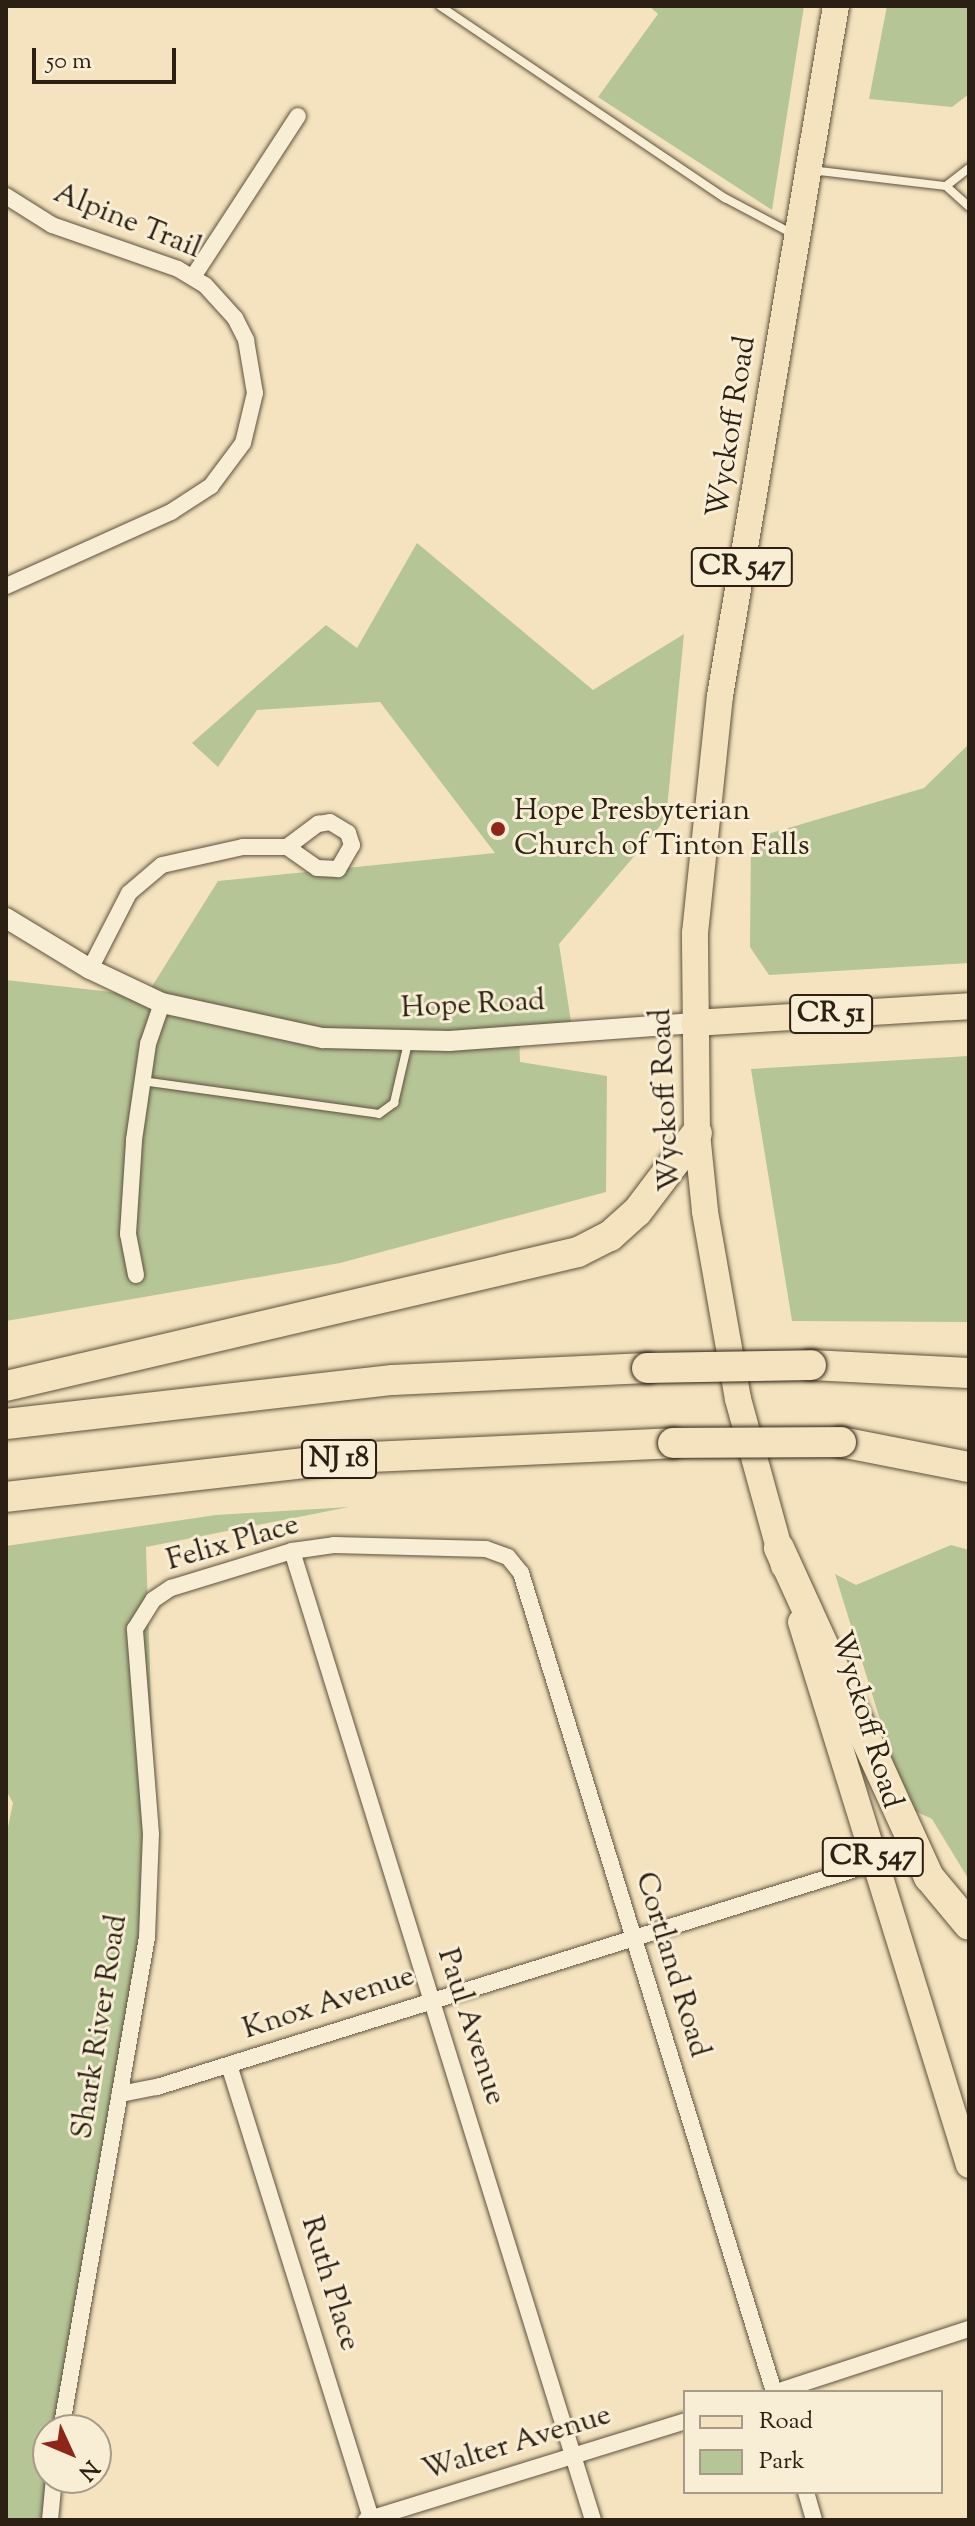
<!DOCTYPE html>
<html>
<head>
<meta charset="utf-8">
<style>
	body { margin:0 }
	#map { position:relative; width:975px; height:2526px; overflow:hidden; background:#f4e3be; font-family:"Sorts Mill Goudy",serif }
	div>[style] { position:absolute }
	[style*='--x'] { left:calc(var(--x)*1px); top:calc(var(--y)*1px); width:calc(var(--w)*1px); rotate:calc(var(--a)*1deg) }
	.green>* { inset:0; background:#b5c596 }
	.roads { filter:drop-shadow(0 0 2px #5e513e) drop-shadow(0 0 2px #5e513e) }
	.service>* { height:8px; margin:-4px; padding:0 4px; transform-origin:4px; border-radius:4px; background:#f8edd5 }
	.minor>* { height:16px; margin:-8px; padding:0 8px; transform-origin:8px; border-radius:8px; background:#f8edd5 }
	.tertiary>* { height:20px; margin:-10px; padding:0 10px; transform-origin:10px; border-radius:10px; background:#f8edd5 }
	.primary>* { height:26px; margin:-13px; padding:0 13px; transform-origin:13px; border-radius:13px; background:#f4e3be }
	.motorway>* { height:30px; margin:-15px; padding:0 15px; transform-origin:15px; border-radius:15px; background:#f4e3be }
	.bridges { filter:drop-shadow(0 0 2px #2c2014) drop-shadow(0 0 2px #2c2014) }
	.motorway-bridge>* { height:30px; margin:-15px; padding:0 15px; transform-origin:15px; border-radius:15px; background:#f4e3be }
	.dots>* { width:22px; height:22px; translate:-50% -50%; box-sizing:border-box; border:4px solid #f8edd5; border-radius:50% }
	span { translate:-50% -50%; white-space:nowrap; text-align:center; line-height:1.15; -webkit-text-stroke:6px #f8edd5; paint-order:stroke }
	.shield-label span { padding:2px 6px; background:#f8edd5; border:2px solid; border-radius:6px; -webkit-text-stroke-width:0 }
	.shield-label { font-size:28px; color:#2c2014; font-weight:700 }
	.street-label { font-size:30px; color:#2c2014 }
	.poi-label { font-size:30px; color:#2c2014 }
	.left { translate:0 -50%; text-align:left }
	.frame { position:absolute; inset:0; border:8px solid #2c2014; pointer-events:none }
	.legend { position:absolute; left:683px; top:2390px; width:260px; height:104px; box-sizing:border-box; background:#f8edd5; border:2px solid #a69b88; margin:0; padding:10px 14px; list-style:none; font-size:24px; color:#2c2014 }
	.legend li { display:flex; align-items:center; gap:16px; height:40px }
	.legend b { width:40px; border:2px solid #a69b88 }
	.north { position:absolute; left:32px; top:2414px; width:80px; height:80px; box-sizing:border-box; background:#f8edd5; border:2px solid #a69b88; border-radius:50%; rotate:134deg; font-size:22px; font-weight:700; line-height:32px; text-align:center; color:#2c2014 }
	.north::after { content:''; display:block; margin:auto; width:28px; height:36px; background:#8f2418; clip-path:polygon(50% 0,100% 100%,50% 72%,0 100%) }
	.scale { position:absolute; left:32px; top:48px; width:144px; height:36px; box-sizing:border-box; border:4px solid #2c2014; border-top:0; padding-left:10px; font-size:24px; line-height:28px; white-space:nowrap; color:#2c2014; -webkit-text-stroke:6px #f8edd5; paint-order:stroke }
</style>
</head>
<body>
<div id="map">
	<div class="green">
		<div style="clip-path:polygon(649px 6px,804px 6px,772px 210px,598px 97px,658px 14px)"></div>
		<div style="clip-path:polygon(887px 6px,969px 6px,969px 94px,952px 107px,869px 99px)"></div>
		<div style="clip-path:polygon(417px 543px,593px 690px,684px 634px,666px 819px,559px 944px,572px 1028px,519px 1036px,520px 1062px,607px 1076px,606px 1192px,340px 1263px,6px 1321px,6px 980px,146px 996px,218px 881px,495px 853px,380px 702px,257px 710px,218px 767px,192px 743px,326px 625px,357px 648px)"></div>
		<div style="clip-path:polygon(969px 744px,969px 963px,769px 975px,750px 947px,751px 839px,924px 788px)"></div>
		<div style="clip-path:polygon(969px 1056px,969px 1322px,792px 1321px,751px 1069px)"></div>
		<div style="clip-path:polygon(349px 1507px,146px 1547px,156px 1856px,62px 2430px,48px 2430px,48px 2520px,6px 2520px,6px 1837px,13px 1803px,6px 1790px,6px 1546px,216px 1515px)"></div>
		<div style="clip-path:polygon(951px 1545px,969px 1550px,969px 1880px,932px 1819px,907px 1807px,835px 1574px,856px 1585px)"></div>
	</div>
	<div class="roads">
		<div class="service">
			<div style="--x:440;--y:6;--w:344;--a:34"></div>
			<div style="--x:725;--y:198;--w:79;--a:27.9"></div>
			<div style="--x:811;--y:170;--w:136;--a:6.8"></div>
			<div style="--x:946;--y:186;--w:31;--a:42"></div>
			<div style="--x:946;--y:186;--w:29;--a:-38"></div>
			<div style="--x:142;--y:1081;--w:239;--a:7.9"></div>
			<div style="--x:379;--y:1114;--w:19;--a:-36"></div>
			<div style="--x:394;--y:1103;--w:62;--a:-76.9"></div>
		</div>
		<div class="minor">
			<div style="--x:6;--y:196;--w:54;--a:32.2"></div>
			<div style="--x:52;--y:225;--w:133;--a:19.2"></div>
			<div style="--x:178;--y:269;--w:31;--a:31"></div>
			<div style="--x:205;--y:285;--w:45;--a:47.7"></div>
			<div style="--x:235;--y:318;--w:25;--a:63"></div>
			<div style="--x:246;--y:340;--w:54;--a:80.4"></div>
			<div style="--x:255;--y:393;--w:51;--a:103.5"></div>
			<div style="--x:243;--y:443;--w:54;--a:126.7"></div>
			<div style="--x:211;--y:486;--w:48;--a:147"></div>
			<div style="--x:171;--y:512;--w:181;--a:155.8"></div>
			<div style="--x:193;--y:277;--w:192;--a:-56.9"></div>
			<div style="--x:330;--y:822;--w:21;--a:31"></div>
			<div style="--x:348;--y:833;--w:13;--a:72"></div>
			<div style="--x:352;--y:845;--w:28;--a:120"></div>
			<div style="--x:338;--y:869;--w:21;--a:-177"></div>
			<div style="--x:317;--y:868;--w:37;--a:-145"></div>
			<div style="--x:287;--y:847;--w:39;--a:-37"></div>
			<div style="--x:318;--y:824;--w:12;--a:-9"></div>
			<div style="--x:90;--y:969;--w:85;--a:-62.8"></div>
			<div style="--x:129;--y:893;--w:43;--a:-40.3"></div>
			<div style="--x:162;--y:865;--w:83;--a:-12.5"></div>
			<div style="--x:243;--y:847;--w:44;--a:0"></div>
			<div style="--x:136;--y:1275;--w:42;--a:-101"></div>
			<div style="--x:128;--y:1234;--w:94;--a:-86.3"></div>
			<div style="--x:134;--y:1140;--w:97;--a:-81.7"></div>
			<div style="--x:148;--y:1044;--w:43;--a:-71.1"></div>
			<div style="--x:292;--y:1551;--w:1015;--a:72.74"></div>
			<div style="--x:229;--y:2065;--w:477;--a:72.6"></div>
			<div style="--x:120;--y:2094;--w:38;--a:-11"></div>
			<div style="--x:157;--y:2087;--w:752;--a:-17.33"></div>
			<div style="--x:776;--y:2392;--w:203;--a:-18.1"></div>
			<div style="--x:61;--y:2430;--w:500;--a:-80.1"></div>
			<div style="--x:147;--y:1937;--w:103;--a:-87.8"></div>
			<div style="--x:151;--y:1834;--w:206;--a:-94.5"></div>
			<div style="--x:135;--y:1629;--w:34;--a:-58"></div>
			<div style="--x:153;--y:1600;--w:22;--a:-34"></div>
			<div style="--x:171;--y:1588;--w:127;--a:-17"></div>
			<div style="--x:292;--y:1551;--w:42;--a:-8.1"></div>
			<div style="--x:334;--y:1545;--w:152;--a:1.5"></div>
			<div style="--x:486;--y:1549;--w:23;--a:20"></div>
			<div style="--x:508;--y:1557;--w:21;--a:51"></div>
			<div style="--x:521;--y:1573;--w:857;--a:72.83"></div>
			<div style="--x:806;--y:2492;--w:29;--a:74"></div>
			<div style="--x:50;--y:2520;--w:42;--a:-84.6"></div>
			<div style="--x:366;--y:2520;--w:334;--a:-17.2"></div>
		</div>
		<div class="tertiary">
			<div style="--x:6;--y:918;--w:98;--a:31.3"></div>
			<div style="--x:90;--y:969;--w:80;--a:25.3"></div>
			<div style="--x:162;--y:1003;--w:165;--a:12.3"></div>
			<div style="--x:323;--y:1038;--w:126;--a:1.4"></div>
			<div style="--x:449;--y:1041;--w:246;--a:-4.2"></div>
		</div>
		<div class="primary">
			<div style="--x:694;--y:1023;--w:276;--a:-3.5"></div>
			<div style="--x:784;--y:1566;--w:173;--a:-105.4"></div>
			<div style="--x:738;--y:1399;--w:191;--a:-100"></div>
			<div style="--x:705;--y:1211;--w:78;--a:-95.9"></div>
			<div style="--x:697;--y:1133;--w:200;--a:-90.6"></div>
			<div style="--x:695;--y:933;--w:238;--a:-84"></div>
			<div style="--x:720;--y:696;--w:700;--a:-80.46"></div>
			<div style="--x:801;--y:1622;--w:568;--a:72.81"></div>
		</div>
		<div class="motorway">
			<div style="--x:811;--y:1365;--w:158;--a:2.9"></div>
			<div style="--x:6;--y:1386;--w:587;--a:-13.18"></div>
			<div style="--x:578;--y:1252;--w:36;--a:-27"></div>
			<div style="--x:610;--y:1236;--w:36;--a:-42"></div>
			<div style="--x:637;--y:1212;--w:99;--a:-52.8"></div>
			<div style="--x:6;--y:1424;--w:389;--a:-6.5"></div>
			<div style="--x:393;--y:1380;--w:254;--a:-2.7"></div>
			<div style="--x:841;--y:1442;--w:130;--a:11.1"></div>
			<div style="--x:6;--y:1497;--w:343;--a:-6.5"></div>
			<div style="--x:347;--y:1458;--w:326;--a:-2.6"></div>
			<div style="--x:779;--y:1548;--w:362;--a:65.5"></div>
			<div style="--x:929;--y:1877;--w:62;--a:50.2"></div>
		</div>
	</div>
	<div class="bridges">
		<div class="motorway-bridge">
			<div style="--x:647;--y:1368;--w:164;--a:-1"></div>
			<div style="--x:673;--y:1443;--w:168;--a:-0.3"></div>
		</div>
	</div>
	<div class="dots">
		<div style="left:498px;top:829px;background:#8f2418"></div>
	</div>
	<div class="shield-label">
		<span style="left:742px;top:567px">CR 547</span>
		<span style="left:831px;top:1014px">CR 51</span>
		<span style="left:339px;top:1459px">NJ 18</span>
		<span style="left:873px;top:1857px">CR 547</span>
	</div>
	<div class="street-label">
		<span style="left:127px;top:222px;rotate:22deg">Alpine Trail</span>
		<span style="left:733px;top:427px;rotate:-81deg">Wyckoff Road</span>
		<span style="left:473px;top:1006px;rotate:-3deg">Hope Road</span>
		<span style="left:667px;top:1100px;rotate:-93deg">Wyckoff Road</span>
		<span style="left:233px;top:1544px;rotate:-16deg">Felix Place</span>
		<span style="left:865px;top:1720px;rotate:73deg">Wyckoff Road</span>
		<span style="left:671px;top:1965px;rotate:73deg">Cortland Road</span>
		<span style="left:329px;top:2004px;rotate:-18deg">Knox Avenue</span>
		<span style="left:101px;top:2027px;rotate:-81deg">Shark River Road</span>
		<span style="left:470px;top:2027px;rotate:72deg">Paul Avenue</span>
		<span style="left:329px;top:2284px;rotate:73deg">Ruth Place</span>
		<span style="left:517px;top:2444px;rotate:-17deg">Walter Avenue</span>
	</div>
	<div class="poi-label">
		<span class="left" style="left:514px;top:829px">Hope Presbyterian<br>Church of Tinton Falls</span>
	</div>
	<div class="frame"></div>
	<ul class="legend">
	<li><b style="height:10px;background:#f4e3be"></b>Road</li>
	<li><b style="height:22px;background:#b5c596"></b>Park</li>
	</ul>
	<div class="north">N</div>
	<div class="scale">50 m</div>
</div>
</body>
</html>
